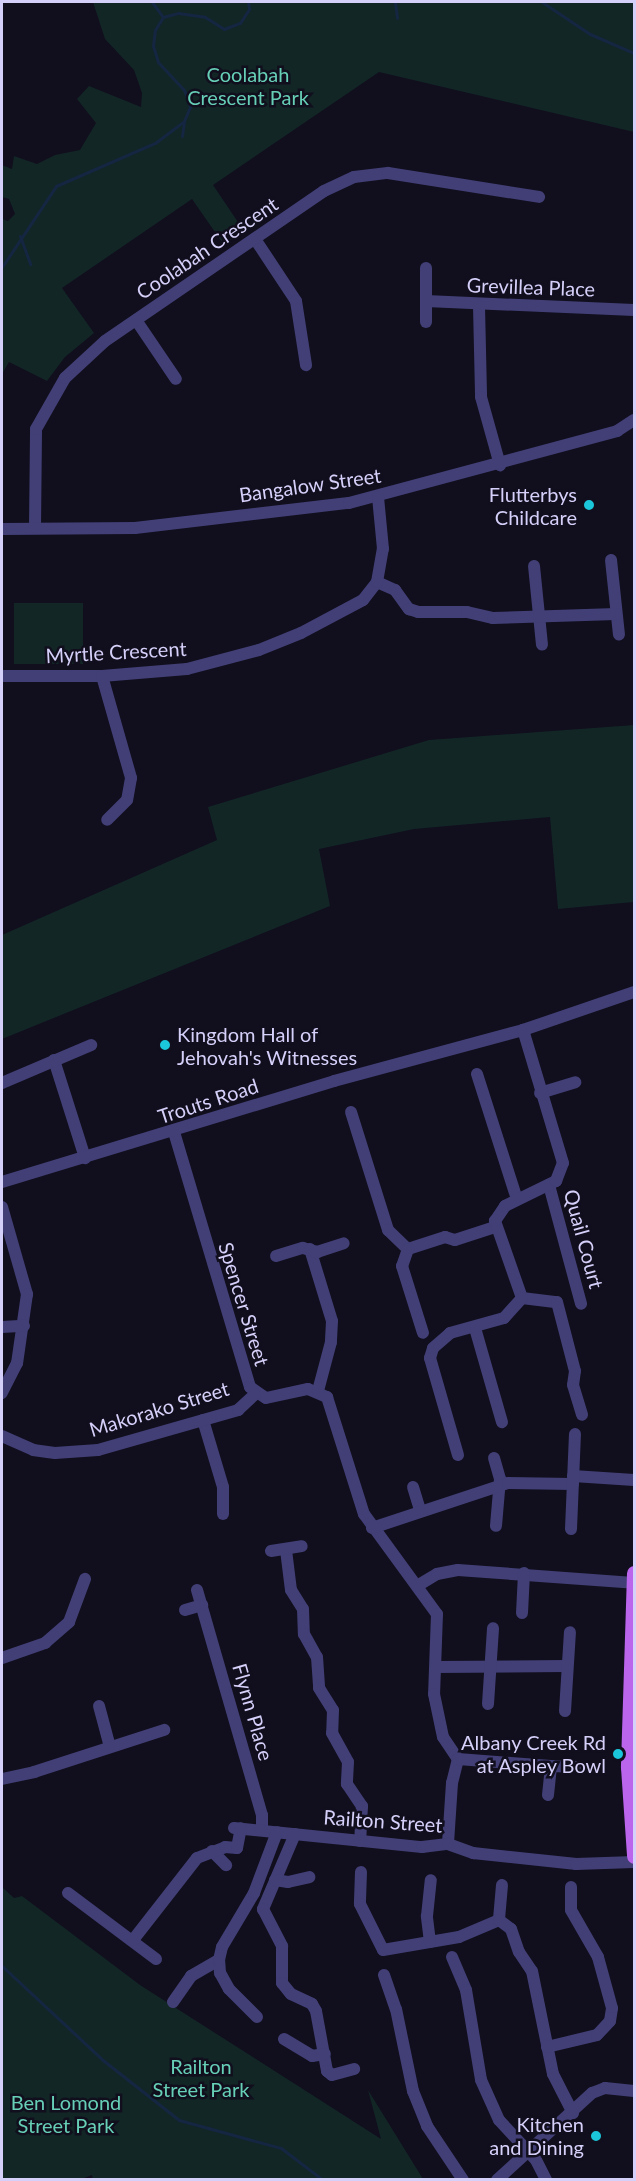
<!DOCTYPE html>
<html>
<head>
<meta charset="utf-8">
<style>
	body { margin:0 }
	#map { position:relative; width:636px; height:2181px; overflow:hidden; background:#110e1d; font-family:Lato,sans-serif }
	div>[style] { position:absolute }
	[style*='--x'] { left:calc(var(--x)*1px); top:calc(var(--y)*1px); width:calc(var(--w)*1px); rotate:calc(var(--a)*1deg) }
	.green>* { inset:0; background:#122626; transform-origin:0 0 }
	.stream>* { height:3px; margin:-1.5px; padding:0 1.5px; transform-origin:1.5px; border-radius:1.5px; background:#142641 }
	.minor>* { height:12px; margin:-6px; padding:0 6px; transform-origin:6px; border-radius:6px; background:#413f76 }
	.major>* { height:15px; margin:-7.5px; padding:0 7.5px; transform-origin:7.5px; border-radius:7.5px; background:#ba65ec }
	.dots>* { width:16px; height:16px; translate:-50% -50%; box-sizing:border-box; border:3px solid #110e1d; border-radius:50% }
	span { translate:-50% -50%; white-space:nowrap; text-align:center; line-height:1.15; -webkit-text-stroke:5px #110e1d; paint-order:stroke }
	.park-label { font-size:20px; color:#66cfb6 }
	.street-label { font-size:20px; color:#d5d0f9 }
	.poi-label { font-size:20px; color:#d5d0f9 }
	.right { translate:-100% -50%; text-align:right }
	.left { translate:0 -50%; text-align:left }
	.frame { position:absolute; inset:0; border:3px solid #d5d0f9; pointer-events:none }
</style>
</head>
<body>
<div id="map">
	<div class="green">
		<div style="clip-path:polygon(93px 2px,634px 2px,634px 132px,379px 72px,213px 185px,244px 231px,224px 245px,192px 199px,62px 288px,94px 333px,65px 357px,47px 381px,9px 362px,2px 374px,2px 219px,8px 221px,15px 214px,9px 199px,2px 197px,2px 165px,12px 169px,14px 156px,37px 164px,55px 155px,80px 150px,96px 123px,77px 99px,89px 86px,141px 107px,142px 93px,134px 70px,105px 39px)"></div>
		<div style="left:14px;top:603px;width:69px;height:61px"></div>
		<div style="clip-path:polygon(634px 725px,634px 902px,558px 909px,550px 817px,414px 829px,319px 849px,330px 906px,2px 1039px,2px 935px,217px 840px,208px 807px,429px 740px)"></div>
		<div style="clip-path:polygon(2px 1887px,14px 1898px,22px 1896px,140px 1985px,381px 2139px,368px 2090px,423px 2179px,93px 2180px,92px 2175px,79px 2180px,2px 2179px)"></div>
	</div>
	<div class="stream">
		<div style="--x:152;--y:2;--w:19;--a:54"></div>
		<div style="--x:395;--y:2;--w:16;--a:83"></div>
		<div style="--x:542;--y:2;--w:58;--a:33.7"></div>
		<div style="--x:590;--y:34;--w:48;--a:23.4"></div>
		<div style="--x:182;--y:136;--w:15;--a:-82"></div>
		<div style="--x:20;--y:236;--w:30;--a:70"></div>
		<div style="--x:2;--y:267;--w:97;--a:-56.3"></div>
		<div style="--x:56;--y:186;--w:108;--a:-23.5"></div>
		<div style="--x:155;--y:143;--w:36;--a:-37"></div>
		<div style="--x:184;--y:121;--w:15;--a:-67"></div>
		<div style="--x:190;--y:107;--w:18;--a:-109"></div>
		<div style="--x:184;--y:90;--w:38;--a:-133"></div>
		<div style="--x:158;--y:62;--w:17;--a:-107"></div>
		<div style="--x:153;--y:46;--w:16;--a:-83"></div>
		<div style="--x:155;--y:30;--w:15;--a:-58"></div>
		<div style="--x:163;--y:17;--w:16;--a:-15"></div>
		<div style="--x:178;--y:13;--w:27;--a:8"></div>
		<div style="--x:205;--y:17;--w:22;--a:32"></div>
		<div style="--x:224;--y:29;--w:17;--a:-21"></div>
		<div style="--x:240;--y:23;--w:17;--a:-57"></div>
		<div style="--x:249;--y:9;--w:7;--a:-98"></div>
		<div style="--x:2;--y:1966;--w:139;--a:43"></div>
		<div style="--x:104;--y:2061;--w:95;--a:38.2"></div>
		<div style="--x:179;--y:2120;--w:106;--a:15.4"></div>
		<div style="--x:281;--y:2148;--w:53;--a:37.3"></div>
	</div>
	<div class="minor">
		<div style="--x:255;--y:239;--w:74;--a:56.5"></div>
		<div style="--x:296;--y:301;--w:65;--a:81.1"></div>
		<div style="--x:426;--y:301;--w:208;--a:2.5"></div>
		<div style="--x:479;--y:306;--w:91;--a:88.7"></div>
		<div style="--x:481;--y:397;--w:71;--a:74.4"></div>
		<div style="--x:136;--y:320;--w:71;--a:55.9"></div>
		<div style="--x:426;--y:322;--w:54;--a:-90"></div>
		<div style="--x:35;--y:528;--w:99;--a:-89.4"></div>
		<div style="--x:36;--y:429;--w:59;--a:-60.4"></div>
		<div style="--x:65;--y:378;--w:54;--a:-42.8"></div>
		<div style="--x:105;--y:341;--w:265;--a:-34.4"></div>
		<div style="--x:324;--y:191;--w:33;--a:-25"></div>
		<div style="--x:354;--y:177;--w:34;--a:-7"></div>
		<div style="--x:388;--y:173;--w:153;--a:9"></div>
		<div style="--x:2;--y:529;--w:133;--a:-0.4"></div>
		<div style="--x:135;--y:528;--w:215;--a:-6.7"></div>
		<div style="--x:349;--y:503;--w:278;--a:-15"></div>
		<div style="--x:617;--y:431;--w:20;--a:-33"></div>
		<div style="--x:611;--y:560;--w:75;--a:83.9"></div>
		<div style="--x:534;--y:566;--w:79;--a:84.2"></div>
		<div style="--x:377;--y:582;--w:20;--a:24"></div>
		<div style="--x:395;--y:590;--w:24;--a:54"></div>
		<div style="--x:409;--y:609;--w:9;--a:18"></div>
		<div style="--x:418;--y:612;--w:49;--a:0"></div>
		<div style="--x:467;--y:612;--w:27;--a:13"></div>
		<div style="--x:493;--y:618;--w:123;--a:-1.9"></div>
		<div style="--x:2;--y:676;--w:100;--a:0"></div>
		<div style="--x:102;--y:676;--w:85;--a:-4.7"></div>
		<div style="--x:187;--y:669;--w:74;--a:-14.8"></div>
		<div style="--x:259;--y:650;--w:45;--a:-22"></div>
		<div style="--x:301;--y:633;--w:70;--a:-28"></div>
		<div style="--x:363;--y:600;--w:23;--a:-52"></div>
		<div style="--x:377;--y:582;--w:34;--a:-80"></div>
		<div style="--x:383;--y:549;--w:52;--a:-95.5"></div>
		<div style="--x:102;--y:676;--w:106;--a:74.1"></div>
		<div style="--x:131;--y:778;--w:22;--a:100"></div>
		<div style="--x:127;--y:800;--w:28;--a:135"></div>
		<div style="--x:54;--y:1060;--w:103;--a:72.4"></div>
		<div style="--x:477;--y:1074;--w:131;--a:72.3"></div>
		<div style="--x:2;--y:1083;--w:97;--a:-23.1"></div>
		<div style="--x:540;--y:1093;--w:37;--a:-17"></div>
		<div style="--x:351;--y:1112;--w:124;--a:72.6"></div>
		<div style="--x:388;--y:1230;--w:28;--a:44"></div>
		<div style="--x:174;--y:1132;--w:266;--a:73.4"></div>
		<div style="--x:250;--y:1387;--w:19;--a:35"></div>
		<div style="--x:266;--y:1398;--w:43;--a:-12.1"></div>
		<div style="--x:308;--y:1389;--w:21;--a:23"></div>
		<div style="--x:327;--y:1397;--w:123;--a:72.5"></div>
		<div style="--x:364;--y:1514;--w:124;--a:53.9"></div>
		<div style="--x:437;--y:1614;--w:80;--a:92.1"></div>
		<div style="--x:434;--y:1694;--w:44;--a:78.2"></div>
		<div style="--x:443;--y:1737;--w:27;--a:56"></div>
		<div style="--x:458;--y:1759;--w:25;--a:104"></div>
		<div style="--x:452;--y:1783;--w:61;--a:93.8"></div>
		<div style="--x:2;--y:1182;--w:347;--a:-16.9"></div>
		<div style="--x:334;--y:1081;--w:196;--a:-15.1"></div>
		<div style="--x:523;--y:1030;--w:117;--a:-18.9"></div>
		<div style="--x:549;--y:1185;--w:123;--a:74.9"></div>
		<div style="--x:2;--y:1207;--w:91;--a:74"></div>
		<div style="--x:27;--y:1294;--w:70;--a:98.2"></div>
		<div style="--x:17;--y:1363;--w:34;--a:117"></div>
		<div style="--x:310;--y:1249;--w:75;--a:73"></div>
		<div style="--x:332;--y:1321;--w:21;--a:93"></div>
		<div style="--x:331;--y:1342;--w:51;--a:104.9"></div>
		<div style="--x:408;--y:1249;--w:39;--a:-18"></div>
		<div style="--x:445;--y:1237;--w:10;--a:17"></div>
		<div style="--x:455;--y:1240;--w:42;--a:-18"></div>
		<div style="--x:408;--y:1249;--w:18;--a:109"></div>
		<div style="--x:402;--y:1266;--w:70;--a:72.6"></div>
		<div style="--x:276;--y:1256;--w:28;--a:-17"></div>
		<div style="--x:303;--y:1248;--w:15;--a:16"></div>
		<div style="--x:317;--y:1252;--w:28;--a:-18"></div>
		<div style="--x:522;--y:1298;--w:82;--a:-109.3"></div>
		<div style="--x:495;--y:1221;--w:18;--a:-56"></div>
		<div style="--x:505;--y:1206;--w:57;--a:-26.1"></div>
		<div style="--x:556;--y:1181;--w:19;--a:-69"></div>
		<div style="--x:563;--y:1163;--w:139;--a:-106.7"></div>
		<div style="--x:522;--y:1298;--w:35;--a:7"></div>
		<div style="--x:557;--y:1302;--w:71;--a:75.4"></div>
		<div style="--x:575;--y:1371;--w:14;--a:98"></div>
		<div style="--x:573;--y:1385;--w:31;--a:73"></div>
		<div style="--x:2;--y:1327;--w:22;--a:-3"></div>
		<div style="--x:475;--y:1328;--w:98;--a:74"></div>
		<div style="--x:203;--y:1420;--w:70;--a:73.4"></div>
		<div style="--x:223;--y:1487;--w:27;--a:90"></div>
		<div style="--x:2;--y:1436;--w:34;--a:24"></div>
		<div style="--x:33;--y:1450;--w:22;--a:8"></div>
		<div style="--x:55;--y:1453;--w:43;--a:-4"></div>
		<div style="--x:98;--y:1450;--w:146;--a:-15.9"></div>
		<div style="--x:238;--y:1410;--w:23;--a:-43"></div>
		<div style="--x:458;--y:1455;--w:101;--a:-106.1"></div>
		<div style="--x:430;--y:1358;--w:10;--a:-73"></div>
		<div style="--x:433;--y:1348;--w:23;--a:-41"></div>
		<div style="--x:450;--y:1333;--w:56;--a:-15.5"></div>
		<div style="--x:504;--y:1318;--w:27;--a:-48"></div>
		<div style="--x:494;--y:1458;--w:22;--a:74"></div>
		<div style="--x:500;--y:1479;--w:47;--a:94.9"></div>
		<div style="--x:573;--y:1476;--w:61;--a:3.8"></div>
		<div style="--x:413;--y:1487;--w:24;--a:73"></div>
		<div style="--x:372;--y:1528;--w:143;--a:-18.3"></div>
		<div style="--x:508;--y:1483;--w:65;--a:0.9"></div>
		<div style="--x:571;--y:1529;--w:95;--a:-87.6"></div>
		<div style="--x:286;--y:1550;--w:40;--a:82.9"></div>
		<div style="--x:291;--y:1590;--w:22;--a:58"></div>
		<div style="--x:303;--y:1609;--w:25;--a:88"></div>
		<div style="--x:304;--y:1634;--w:26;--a:61"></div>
		<div style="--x:317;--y:1657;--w:31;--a:86"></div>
		<div style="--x:319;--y:1688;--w:26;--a:58"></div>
		<div style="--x:333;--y:1710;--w:23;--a:92"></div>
		<div style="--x:332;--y:1733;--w:33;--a:61"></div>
		<div style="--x:348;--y:1762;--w:22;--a:93"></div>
		<div style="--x:347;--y:1784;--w:27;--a:56"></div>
		<div style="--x:362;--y:1806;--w:35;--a:93"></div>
		<div style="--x:271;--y:1551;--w:31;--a:-9"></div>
		<div style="--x:417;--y:1586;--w:23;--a:-31"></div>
		<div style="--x:437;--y:1574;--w:21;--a:-11"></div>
		<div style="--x:458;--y:1570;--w:176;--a:4.2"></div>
		<div style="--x:197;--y:1590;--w:234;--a:73.9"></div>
		<div style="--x:262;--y:1815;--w:15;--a:90"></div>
		<div style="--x:185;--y:1610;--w:18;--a:-16"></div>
		<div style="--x:522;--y:1613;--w:40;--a:-87.1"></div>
		<div style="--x:2;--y:1658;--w:46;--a:-19.2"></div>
		<div style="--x:45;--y:1643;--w:32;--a:-41"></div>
		<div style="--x:69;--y:1622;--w:46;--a:-69.6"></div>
		<div style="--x:436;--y:1667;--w:130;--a:-0.4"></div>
		<div style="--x:488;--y:1704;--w:76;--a:-86.2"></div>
		<div style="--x:99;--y:1706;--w:42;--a:75"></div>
		<div style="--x:565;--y:1711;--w:79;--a:-86.4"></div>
		<div style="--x:458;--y:1759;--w:93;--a:4.3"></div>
		<div style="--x:2;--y:1779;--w:33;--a:-12"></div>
		<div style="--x:34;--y:1772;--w:137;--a:-17.9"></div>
		<div style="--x:548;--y:1795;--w:29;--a:-84"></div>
		<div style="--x:551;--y:1766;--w:26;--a:2"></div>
		<div style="--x:234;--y:1828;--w:189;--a:5.8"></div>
		<div style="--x:422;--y:1847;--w:26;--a:-7"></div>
		<div style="--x:448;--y:1844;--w:27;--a:20"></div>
		<div style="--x:473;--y:1853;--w:104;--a:6.1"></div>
		<div style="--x:576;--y:1864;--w:58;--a:-2"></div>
		<div style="--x:295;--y:1834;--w:82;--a:113.1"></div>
		<div style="--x:263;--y:1909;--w:42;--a:62.8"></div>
		<div style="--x:282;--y:1946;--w:37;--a:90"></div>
		<div style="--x:282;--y:1983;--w:14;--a:51"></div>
		<div style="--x:291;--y:1994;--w:23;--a:25"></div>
		<div style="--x:312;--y:2004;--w:8;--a:60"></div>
		<div style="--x:316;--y:2011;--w:61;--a:79.6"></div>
		<div style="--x:327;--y:2071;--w:6;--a:39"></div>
		<div style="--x:332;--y:2075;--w:23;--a:-15"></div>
		<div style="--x:212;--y:1851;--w:20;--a:45"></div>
		<div style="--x:361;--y:1872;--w:32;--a:92"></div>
		<div style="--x:360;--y:1904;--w:51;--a:63.4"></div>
		<div style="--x:383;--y:1950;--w:77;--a:-9.7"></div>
		<div style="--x:459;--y:1937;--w:43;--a:-23"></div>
		<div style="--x:275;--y:1880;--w:13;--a:9"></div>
		<div style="--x:288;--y:1882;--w:22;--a:-13"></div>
		<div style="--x:502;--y:1885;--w:35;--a:95"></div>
		<div style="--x:499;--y:1920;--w:15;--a:37"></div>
		<div style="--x:511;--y:1929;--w:24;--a:71"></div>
		<div style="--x:519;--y:1952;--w:23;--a:56"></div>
		<div style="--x:532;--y:1971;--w:105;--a:78.5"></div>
		<div style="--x:553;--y:2074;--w:44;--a:62.9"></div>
		<div style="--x:68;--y:1893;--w:110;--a:36.9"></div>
		<div style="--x:133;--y:1940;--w:104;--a:-52"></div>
		<div style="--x:197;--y:1858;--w:30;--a:-21"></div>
		<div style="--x:225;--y:1847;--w:12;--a:5"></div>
		<div style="--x:237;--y:1848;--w:20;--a:-79"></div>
		<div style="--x:430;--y:1942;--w:26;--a:-97"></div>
		<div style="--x:427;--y:1916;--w:36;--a:-84"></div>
		<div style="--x:452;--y:1957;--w:36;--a:67"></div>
		<div style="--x:466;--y:1990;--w:91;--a:80.5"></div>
		<div style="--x:481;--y:2080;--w:44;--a:65.8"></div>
		<div style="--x:499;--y:2120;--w:54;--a:47.2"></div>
		<div style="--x:536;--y:2160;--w:22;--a:63"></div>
		<div style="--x:384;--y:1975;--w:36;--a:71"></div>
		<div style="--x:396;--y:2009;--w:84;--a:78.3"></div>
		<div style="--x:413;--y:2091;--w:38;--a:68"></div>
		<div style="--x:427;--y:2126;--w:65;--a:56.3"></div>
		<div style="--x:173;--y:2002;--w:32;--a:-55"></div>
		<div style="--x:191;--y:1976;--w:32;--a:-30"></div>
		<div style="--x:257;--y:2017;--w:40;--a:-135"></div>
		<div style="--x:229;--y:1989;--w:18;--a:-119"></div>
		<div style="--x:220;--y:1973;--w:13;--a:-94"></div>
		<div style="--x:219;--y:1960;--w:13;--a:-77"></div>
		<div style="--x:222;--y:1947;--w:63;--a:-59.3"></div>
		<div style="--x:254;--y:1893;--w:65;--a:-69.3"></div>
		<div style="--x:284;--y:2039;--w:33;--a:31"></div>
		<div style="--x:312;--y:2056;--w:13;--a:-9"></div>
		<div style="--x:547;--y:2047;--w:51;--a:-13.5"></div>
		<div style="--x:597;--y:2035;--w:19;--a:-47"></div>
		<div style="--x:610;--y:2021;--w:13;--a:-81"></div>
		<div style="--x:612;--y:2008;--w:53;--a:-105.4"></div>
		<div style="--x:598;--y:1957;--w:54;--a:-119.9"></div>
		<div style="--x:571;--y:1910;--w:23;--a:-90"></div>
		<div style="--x:497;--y:2180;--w:129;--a:-42.5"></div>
		<div style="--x:592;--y:2093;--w:14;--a:-21"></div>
		<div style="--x:605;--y:2088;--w:29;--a:6"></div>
	</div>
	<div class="major">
		<div style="--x:634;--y:1573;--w:194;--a:91.8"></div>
		<div style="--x:628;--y:1767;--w:89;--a:86.1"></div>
	</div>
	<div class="dots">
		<div style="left:589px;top:505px;background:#1bc6da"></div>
		<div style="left:165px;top:1045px;background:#1bc6da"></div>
		<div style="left:618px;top:1754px;background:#1bc6da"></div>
		<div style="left:596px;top:2136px;background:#1bc6da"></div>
	</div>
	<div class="park-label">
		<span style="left:248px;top:86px">Coolabah<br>Crescent Park</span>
		<span style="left:201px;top:2078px">Railton<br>Street Park</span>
		<span style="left:66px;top:2114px">Ben Lomond<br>Street Park</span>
	</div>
	<div class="street-label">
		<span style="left:207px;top:248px;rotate:-34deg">Coolabah Crescent</span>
		<span style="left:531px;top:287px;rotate:2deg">Grevillea Place</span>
		<span style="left:310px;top:485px;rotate:-8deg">Bangalow Street</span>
		<span style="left:116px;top:652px;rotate:-3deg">Myrtle Crescent</span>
		<span style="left:208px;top:1101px;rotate:-18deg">Trouts Road</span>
		<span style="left:584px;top:1239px;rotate:75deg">Quail Court</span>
		<span style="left:244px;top:1304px;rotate:73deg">Spencer Street</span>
		<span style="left:159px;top:1409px;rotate:-17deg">Makorako Street</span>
		<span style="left:253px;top:1712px;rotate:74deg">Flynn Place</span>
		<span style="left:383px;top:1821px;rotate:4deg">Railton Street</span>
	</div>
	<div class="poi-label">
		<span class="right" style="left:577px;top:506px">Flutterbys<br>Childcare</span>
		<span class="left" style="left:177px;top:1046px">Kingdom Hall of<br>Jehovah's Witnesses</span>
		<span class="right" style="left:606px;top:1754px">Albany Creek Rd<br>at Aspley Bowl</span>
		<span class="right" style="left:584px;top:2136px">Kitchen<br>and Dining</span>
	</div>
	<div class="frame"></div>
</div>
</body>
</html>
